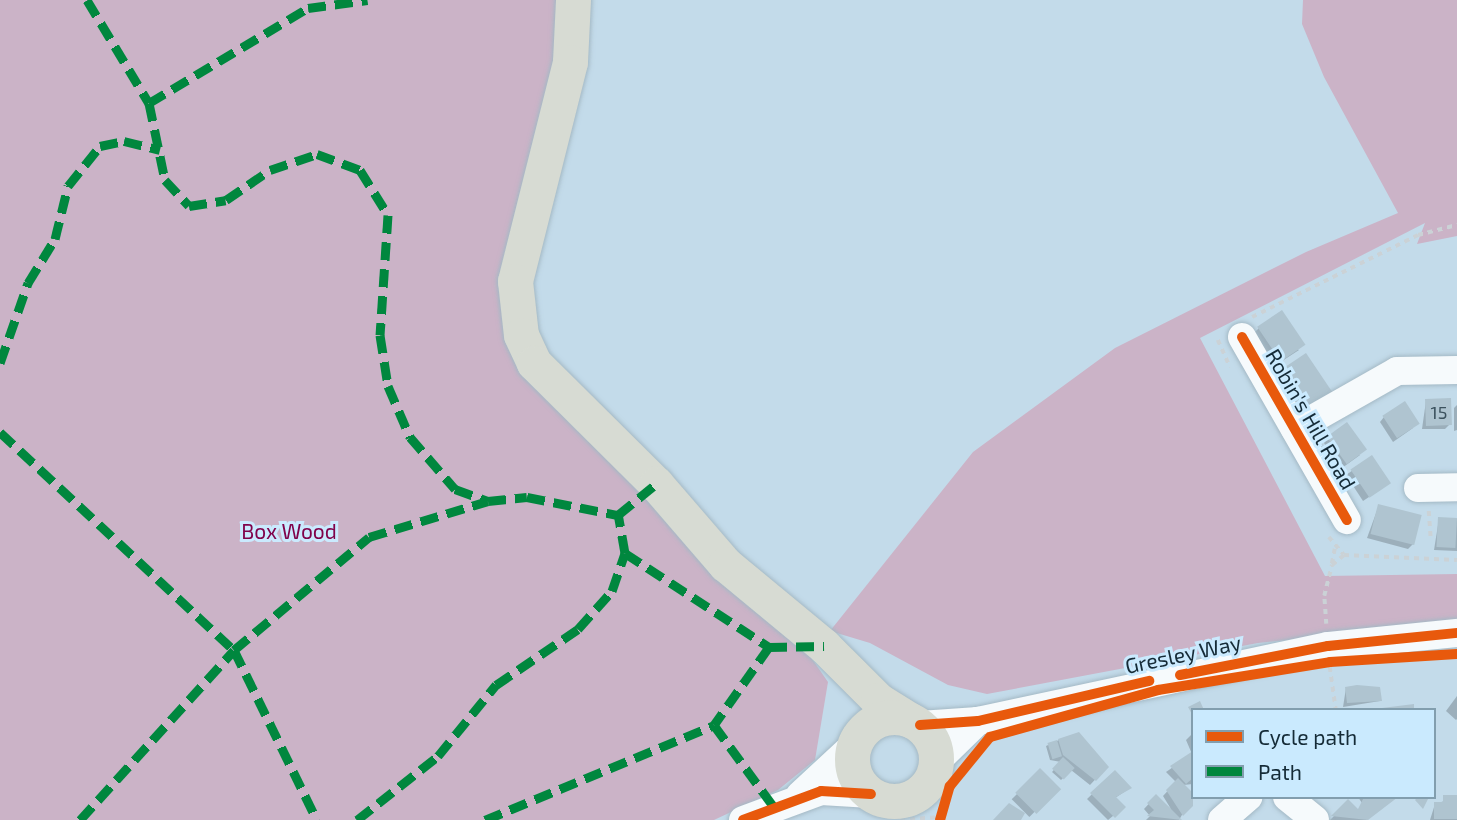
<!DOCTYPE html>
<html>
<head>
<meta charset="utf-8">
<style>
	body { margin:0 }
	#map { position:relative; width:1457px; height:820px; overflow:hidden; background:#c3dbea; font-family:"Exo 2",sans-serif }
	div>[style] { position:absolute }
	[style*='--x'] { left:calc(var(--x)*1px); top:calc(var(--y)*1px); width:calc(var(--w)*1px); rotate:calc(var(--a)*1deg) }
	.green>* { inset:0; background:#cbb3c7 }
	.shadow>* { inset:0; background:#0003; transform-origin:0 0 }
	.building>* { inset:0; background:#afc4d0; transform-origin:0 0 }
	.path>* { height:3.5px; margin-top:-1.75px; transform-origin:0; background:repeating-linear-gradient(90deg,#cbd2d6 0 5px,transparent 0 10px) }
	.roads { filter:drop-shadow(0 0 2px #a4b9c5) drop-shadow(0 0 2px #a4b9c5) }
	.minor>* { height:28px; margin:-14px; padding:0 14px; transform-origin:14px; border-radius:14px; background:#f6fafc }
	.major>* { height:35px; margin:-17.5px; padding:0 17.5px; transform-origin:17.5px; border-radius:17.5px; background:#d7dbd3 }
	.major>.ring { margin:-17.5px; padding:0; box-sizing:content-box; background:none; border:35px solid #d7dbd3; border-radius:50% }
	.quiet>* { height:9px; margin-top:-4.5px; transform-origin:0; background:repeating-linear-gradient(90deg,#00873e 0 18px,transparent 0 27px) }
	.cycleway>* { height:10px; margin:-5px; padding:0 5px; transform-origin:5px; border-radius:5px; background:#e8590c }
	span { translate:-50% -50%; white-space:nowrap; text-align:center; line-height:1.15; -webkit-text-stroke:6px #caeafe; paint-order:stroke }
	.number-label { font-size:18px; color:#3c515d }
	.number-label span { -webkit-text-stroke-width:0 }
	.street-label { font-size:21px; color:#152b37 }
	.park-label { font-size:21px; color:#80034b }
	.legend { position:absolute; left:1191px; top:708px; width:245px; height:91px; box-sizing:border-box; background:#caeafe; border:2px solid #829eae; margin:0; padding:9px 12px; list-style:none; font-size:21px; color:#152b37 }
	.legend li { display:flex; align-items:center; gap:14px; height:35px }
	.legend b { width:35px; border:2px solid #829eae }
</style>
</head>
<body>
<div id="map">
	<div class="green">
		<div style="clip-path:polygon(0 0,563px 0,560px 45px,507px 315px,801px 643px,828px 682px,815px 760px,778px 790px,714px 820px,0 820px)"></div>
		<div style="clip-path:polygon(1303px 0,1457px 0,1457px 236px,1417px 244px,1425px 223px,1200px 338px,1325px 576px,1457px 574px,1457px 622px,1258px 643px,987px 694px,948px 685px,870px 643px,830px 631px,973px 452px,1115px 348px,1306px 252px,1398px 213px,1324px 77px,1302px 24px)"></div>
	</div>
	<div class="shadow">
		<div style="clip-path:polygon(1259px 328px,1299px 350px,1276px 365px,1254px 333px)"></div>
		<div style="left:1306px;top:355px;width:47px;height:32px;rotate:56deg"></div>
		<div style="clip-path:polygon(1426px 401px,1450px 424px,1445px 429px,1422px 429px)"></div>
		<div style="clip-path:polygon(1457px 405px,1457px 430px,1454px 431px,1454px 408px)"></div>
		<div style="clip-path:polygon(1384px 417px,1413px 428px,1393px 442px,1380px 422px)"></div>
		<div style="clip-path:polygon(1328px 438px,1360px 455px,1342px 468px,1324px 443px)"></div>
		<div style="clip-path:polygon(1372px 457px,1384px 487px,1363px 501px,1346px 475px)"></div>
		<div style="clip-path:polygon(1379px 505px,1413px 544px,1408px 549px,1367px 538px)"></div>
		<div style="clip-path:polygon(1439px 519px,1457px 519px,1457px 551px,1434px 550px)"></div>
		<div style="clip-path:polygon(1346px 688px,1380px 701px,1343px 707px)"></div>
		<div style="clip-path:polygon(1457px 696px,1457px 719px,1456px 720px,1446px 711px)"></div>
		<div style="clip-path:polygon(1193px 733px,1193px 784px,1183px 785px,1193px 796px,1179px 820px,1146px 820px,1150px 816px,1144px 809px,1156px 796px,1171px 809px,1163px 796px,1176px 782px,1166px 772px,1192px 754px,1186px 740px)"></div>
		<div style="clip-path:polygon(1059px 740px,1107px 767px,1090px 785px,1071px 770px,1061px 780px,1052px 772px,1061px 762px,1050px 760px,1046px 746px)"></div>
		<div style="left:1040px;top:771px;width:25px;height:40px;rotate:45deg"></div>
		<div style="clip-path:polygon(1115px 772px,1130px 788px,1115px 798px,1124px 807px,1108px 820px,1087px 799px)"></div>
		<div style="clip-path:polygon(1358px 797px,1397px 797px,1366px 820px,1330px 820px,1348px 802px,1358px 812px,1364px 806px)"></div>
		<div style="clip-path:polygon(1457px 797px,1457px 820px,1430px 820px,1435px 804px)"></div>
	</div>
	<div class="building">
		<div style="left:1282px;top:310px;width:42px;height:30px;rotate:56deg"></div>
		<div style="left:1306px;top:353px;width:50px;height:27px;rotate:56deg"></div>
		<div style="left:1451px;top:398px;width:27px;height:26px;rotate:88deg"></div>
		<div style="left:1405px;top:401px;width:27px;height:27px;rotate:57deg"></div>
		<div style="left:1347px;top:422px;width:34px;height:25px;rotate:54deg"></div>
		<div style="left:1372px;top:455px;width:34px;height:26px;rotate:56deg"></div>
		<div style="left:1378px;top:504px;width:45px;height:31px;rotate:14deg"></div>
		<div style="left:1438px;top:517px;width:19px;height:30px;rotate:3deg"></div>
		<div style="clip-path:polygon(1357px 685px,1380px 687px,1382px 701px,1347px 703px,1345px 687px)"></div>
		<div style="clip-path:polygon(1200px 701px,1204px 710px,1193px 710px,1193px 716px,1188px 707px)"></div>
		<div style="clip-path:polygon(1414px 704px,1414px 710px,1382px 710px,1382px 708px)"></div>
		<div style="clip-path:polygon(1079px 732px,1109px 767px,1096px 781px,1063px 755px,1058px 739px)"></div>
		<div style="left:1057px;top:740px;width:17px;height:10px;rotate:73deg"></div>
		<div style="clip-path:polygon(1193px 751px,1193px 778px,1186px 784px,1170px 766px)"></div>
		<div style="left:1063px;top:757px;width:16px;height:16px;rotate:43deg"></div>
		<div style="left:1040px;top:768px;width:30px;height:35px;rotate:45deg"></div>
		<div style="clip-path:polygon(1115px 770px,1132px 788px,1116px 797px,1126px 807px,1115px 818px,1090px 793px)"></div>
		<div style="clip-path:polygon(1178px 778px,1193px 793px,1193px 806px,1183px 816px,1166px 790px)"></div>
		<div style="clip-path:polygon(1156px 794px,1182px 820px,1147px 816px,1154px 810px,1147px 803px)"></div>
		<div style="clip-path:polygon(1443px 795px,1457px 795px,1457px 819px,1434px 819px,1434px 802px,1443px 802px)"></div>
		<div style="clip-path:polygon(1364px 797px,1398px 797px,1368px 820px,1331px 816px,1348px 799px,1358px 809px)"></div>
		<div style="clip-path:polygon(1429px 797px,1423px 809px,1415px 800px,1418px 797px)"></div>
		<div style="clip-path:polygon(1009px 803px,1025px 813px,1021px 820px,993px 820px)"></div>
	</div>
	<div class="path">
		<div style="--x:1252;--y:317;--w:185;--a:-26.3"></div>
		<div style="--x:1418;--y:235;--w:40;--a:-14.4"></div>
		<div style="--x:1218;--y:340;--w:30;--a:66"></div>
		<div style="--x:1429;--y:511;--w:29;--a:86"></div>
		<div style="--x:1329;--y:537;--w:23;--a:50"></div>
		<div style="--x:1344;--y:555;--w:113;--a:2.5"></div>
		<div style="--x:1335;--y:549;--w:16;--a:101"></div>
		<div style="--x:1332;--y:565;--w:16;--a:-40"></div>
		<div style="--x:1326;--y:624;--w:28;--a:-94"></div>
		<div style="--x:1324;--y:596;--w:32;--a:-76"></div>
		<div style="--x:1330;--y:667;--w:43;--a:82.1"></div>
		<div style="--x:900;--y:820;--w:40;--a:-4.3"></div>
	</div>
	<div class="roads">
		<div class="minor">
			<div style="--x:1242;--y:337;--w:211;--a:60.2"></div>
			<div style="--x:1295;--y:429;--w:117;--a:-29.6"></div>
			<div style="--x:1397;--y:371;--w:60;--a:-1"></div>
			<div style="--x:1418;--y:488;--w:39;--a:-1"></div>
			<div style="--x:920;--y:725;--w:58;--a:-3.9"></div>
			<div style="--x:978;--y:721;--w:358;--a:-12.1"></div>
			<div style="--x:1328;--y:646;--w:130;--a:-5.8"></div>
			<div style="--x:936;--y:762;--w:59;--a:-44.3"></div>
			<div style="--x:800;--y:795;--w:75;--a:-42.8"></div>
			<div style="--x:1287;--y:797;--w:36;--a:39"></div>
			<div style="--x:743;--y:820;--w:83;--a:-20.4"></div>
			<div style="--x:821;--y:791;--w:50;--a:3.4"></div>
			<div style="--x:1222;--y:820;--w:35;--a:-41"></div>
		</div>
		<div class="major">
			<div style="--x:573;--y:0;--w:62;--a:92.8"></div>
			<div style="--x:570;--y:62;--w:226;--a:104.1"></div>
			<div style="--x:515;--y:281;--w:54;--a:83.7"></div>
			<div style="--x:521;--y:335;--w:31;--a:65"></div>
			<div style="--x:534;--y:363;--w:172;--a:44.8"></div>
			<div style="--x:656;--y:484;--w:106;--a:49.2"></div>
			<div style="--x:725;--y:564;--w:129;--a:39.6"></div>
			<div style="--x:824;--y:646;--w:76;--a:45"></div>
			<div style="--x:878;--y:700;--w:38;--a:32"></div>
			<div class="ring" style="left:852px;top:717px;width:49px;height:49px"></div>
		</div>
	</div>
	<div class="quiet">
		<div style="--x:87;--y:0;--w:120;--a:59"></div>
		<div style="--x:149;--y:103;--w:185;--a:-30.9"></div>
		<div style="--x:308;--y:8;--w:60;--a:-7.7"></div>
		<div style="--x:149;--y:103;--w:79;--a:78.3"></div>
		<div style="--x:165;--y:180;--w:35;--a:47"></div>
		<div style="--x:189;--y:206;--w:37;--a:-9"></div>
		<div style="--x:226;--y:200;--w:53;--a:-34.3"></div>
		<div style="--x:270;--y:170;--w:50;--a:-18.8"></div>
		<div style="--x:317;--y:154;--w:46;--a:20.4"></div>
		<div style="--x:360;--y:170;--w:53;--a:58.1"></div>
		<div style="--x:388;--y:215;--w:120;--a:93.8"></div>
		<div style="--x:380;--y:335;--w:52;--a:81.1"></div>
		<div style="--x:388;--y:386;--w:56;--a:66.7"></div>
		<div style="--x:410;--y:437;--w:69;--a:49.1"></div>
		<div style="--x:455;--y:489;--w:35;--a:20"></div>
		<div style="--x:0;--y:363;--w:85;--a:-70.7"></div>
		<div style="--x:28;--y:283;--w:52;--a:-58.5"></div>
		<div style="--x:55;--y:239;--w:55;--a:-76.2"></div>
		<div style="--x:68;--y:186;--w:51;--a:-51.3"></div>
		<div style="--x:100;--y:146;--w:25;--a:-12"></div>
		<div style="--x:124;--y:141;--w:37;--a:14"></div>
		<div style="--x:0;--y:432;--w:320;--a:43"></div>
		<div style="--x:234;--y:650;--w:189;--a:64"></div>
		<div style="--x:625;--y:553;--w:172;--a:33.1"></div>
		<div style="--x:769;--y:647;--w:95;--a:125.2"></div>
		<div style="--x:769;--y:647;--w:55;--a:-1"></div>
		<div style="--x:80;--y:820;--w:229;--a:-47.8"></div>
		<div style="--x:234;--y:650;--w:176;--a:-39.9"></div>
		<div style="--x:369;--y:537;--w:124;--a:-16.8"></div>
		<div style="--x:488;--y:501;--w:39;--a:-6"></div>
		<div style="--x:527;--y:497;--w:93;--a:11.2"></div>
		<div style="--x:618;--y:515;--w:49;--a:-39.2"></div>
		<div style="--x:357;--y:820;--w:103;--a:-38.3"></div>
		<div style="--x:438;--y:756;--w:92;--a:-50.8"></div>
		<div style="--x:496;--y:685;--w:99;--a:-34.3"></div>
		<div style="--x:578;--y:629;--w:51;--a:-48.2"></div>
		<div style="--x:612;--y:591;--w:40;--a:-71.1"></div>
		<div style="--x:625;--y:553;--w:39;--a:-100"></div>
		<div style="--x:485;--y:820;--w:248;--a:-22.5"></div>
		<div style="--x:714;--y:725;--w:102;--a:53.8"></div>
	</div>
	<div class="cycleway">
		<div style="--x:1242;--y:337;--w:211;--a:60.2"></div>
		<div style="--x:1180;--y:675;--w:151;--a:-11.1"></div>
		<div style="--x:1328;--y:646;--w:130;--a:-5.8"></div>
		<div style="--x:920;--y:725;--w:58;--a:-3.9"></div>
		<div style="--x:978;--y:721;--w:176;--a:-13.2"></div>
		<div style="--x:743;--y:820;--w:83;--a:-20.4"></div>
		<div style="--x:821;--y:791;--w:50;--a:3.4"></div>
		<div style="--x:940;--y:820;--w:35;--a:-74"></div>
		<div style="--x:950;--y:786;--w:63;--a:-50.8"></div>
		<div style="--x:990;--y:737;--w:174;--a:-15.6"></div>
		<div style="--x:1158;--y:690;--w:174;--a:-9.2"></div>
		<div style="--x:1330;--y:662;--w:127;--a:-3.6"></div>
	</div>
	<div class="number-label">
		<span style="left:1439px;top:412px">15</span>
	</div>
	<div class="street-label">
		<span style="left:1311px;top:419px;rotate:60deg">Robin's Hill Road</span>
		<span style="left:1183px;top:654px;rotate:-12deg">Gresley Way</span>
	</div>
	<div class="park-label">
		<span style="left:289px;top:531px">Box Wood</span>
	</div>
	<ul class="legend">
	<li><b style="height:9px;background:#e8590c"></b>Cycle path</li>
	<li><b style="height:9px;background:#00873e"></b>Path</li>
	</ul>
</div>
</body>
</html>
